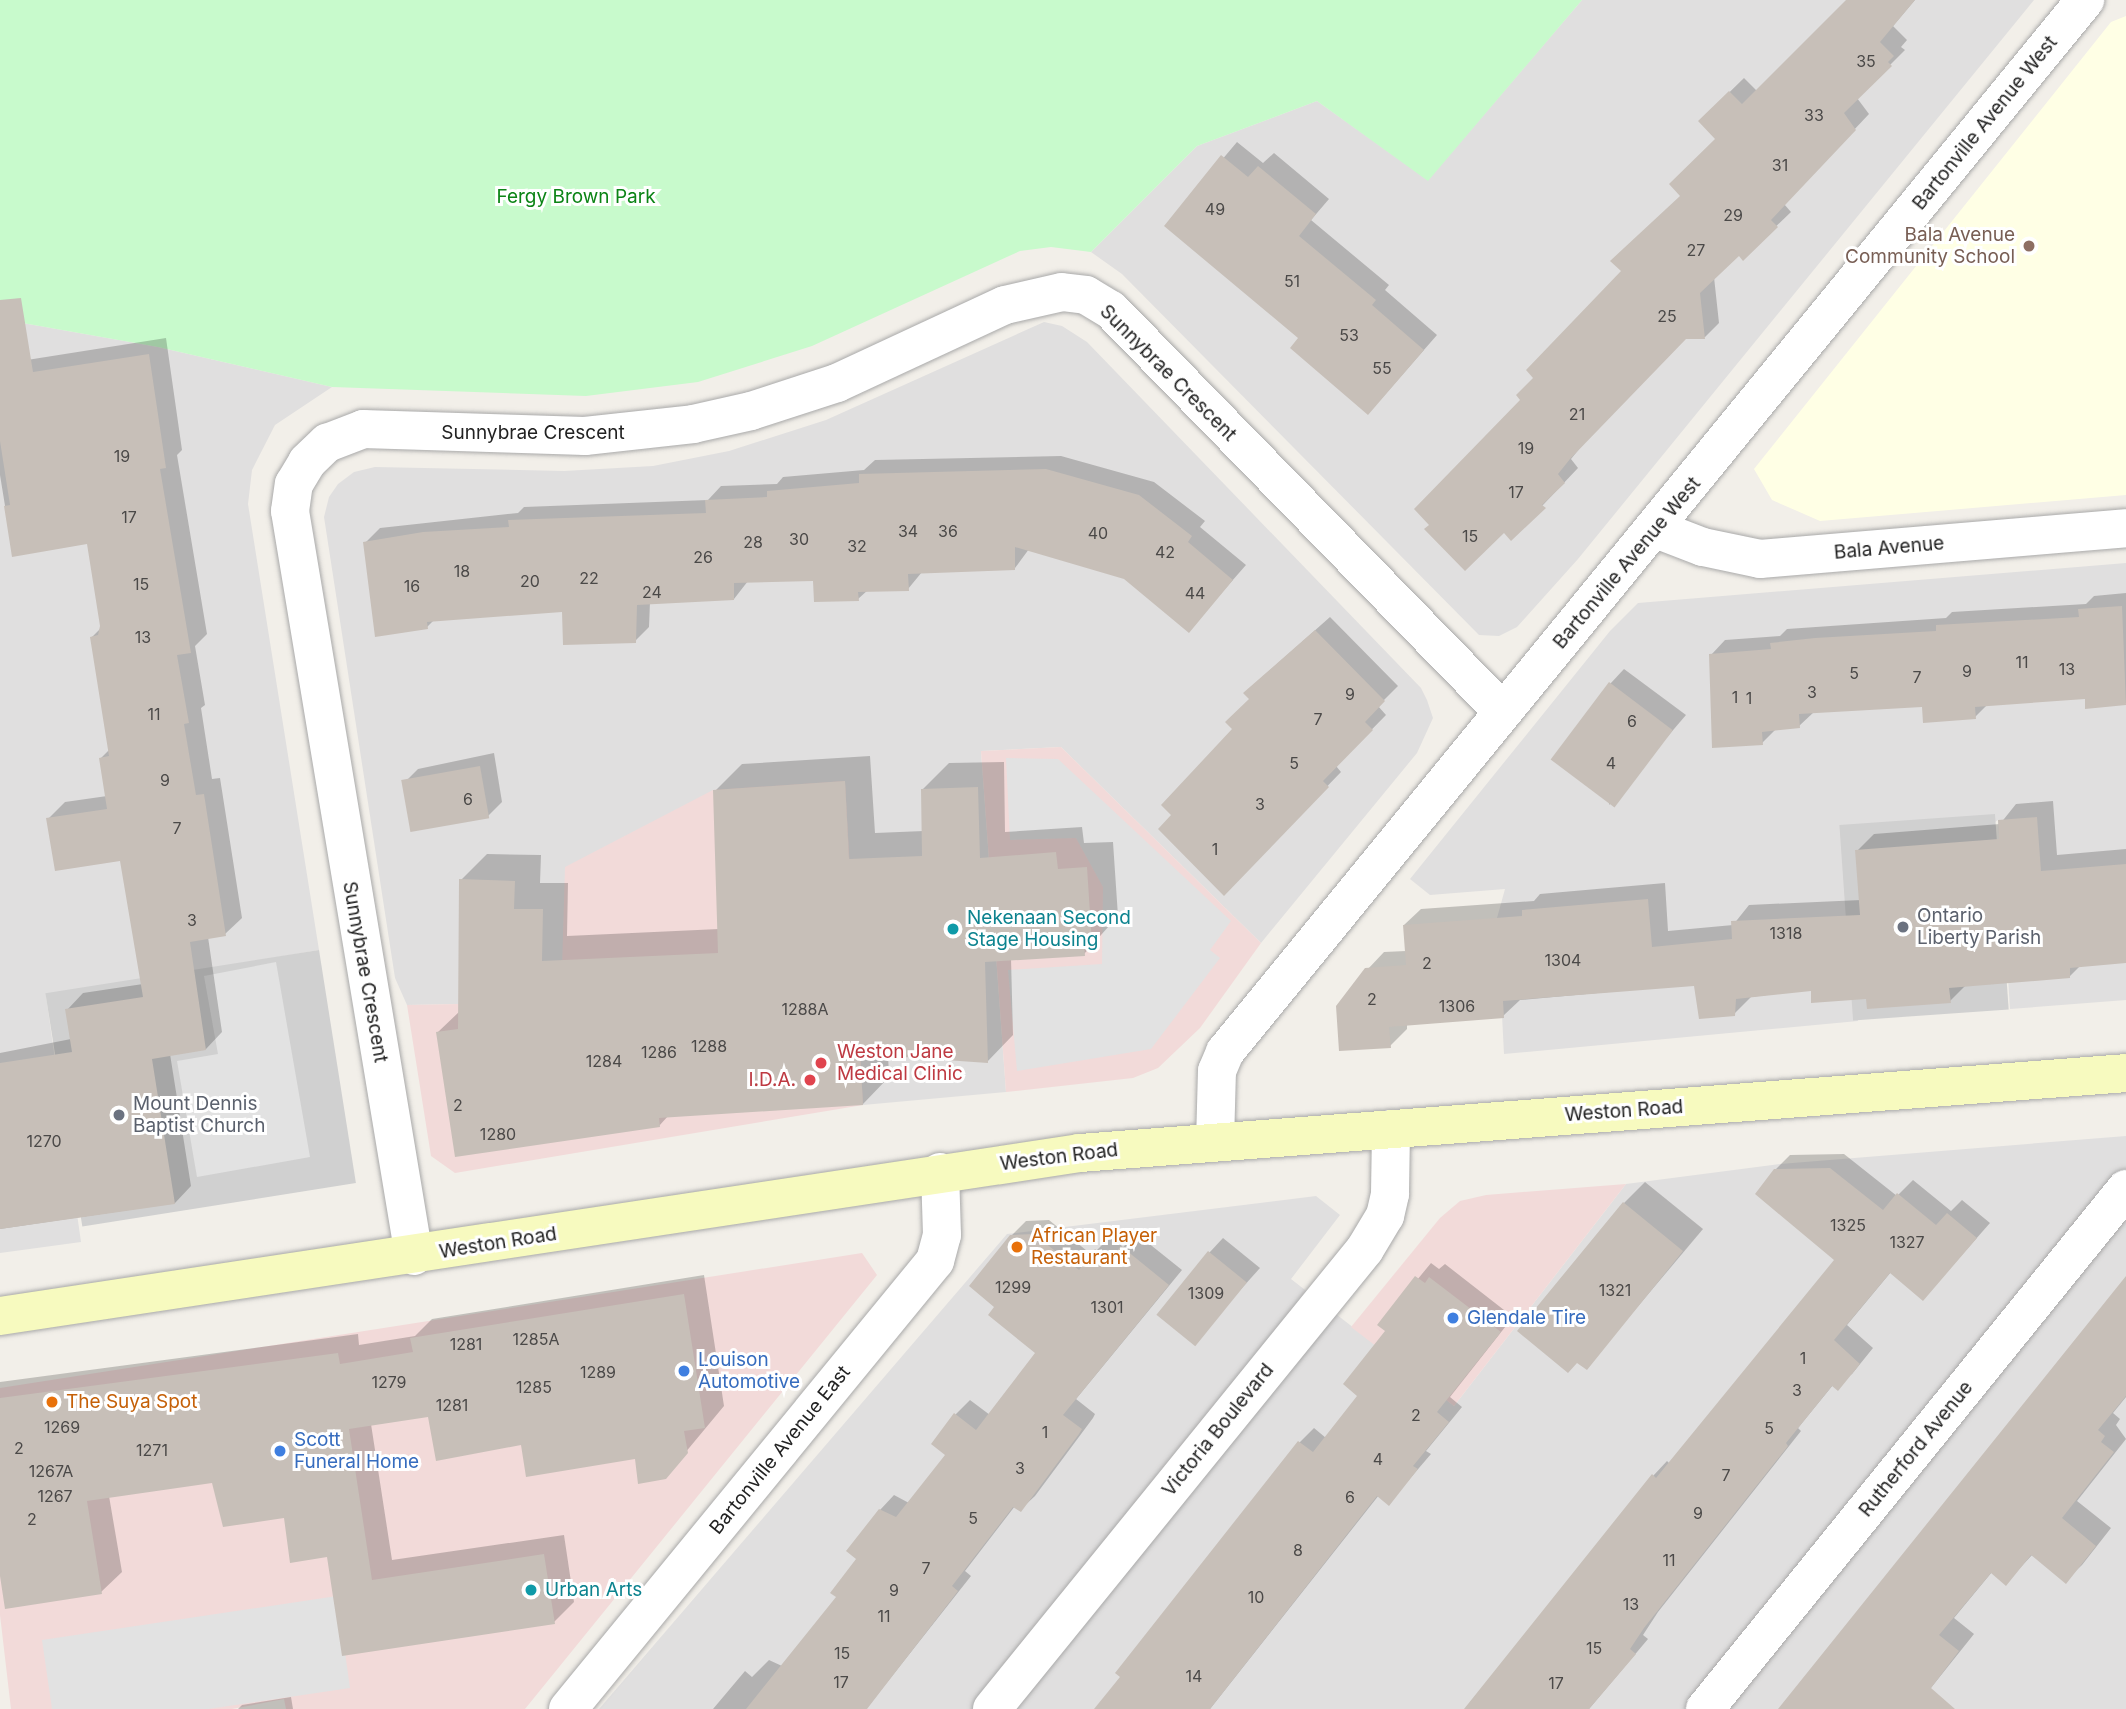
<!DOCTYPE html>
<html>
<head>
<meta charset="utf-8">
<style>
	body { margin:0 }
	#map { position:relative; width:2126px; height:1709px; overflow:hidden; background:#f2efe9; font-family:Inter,sans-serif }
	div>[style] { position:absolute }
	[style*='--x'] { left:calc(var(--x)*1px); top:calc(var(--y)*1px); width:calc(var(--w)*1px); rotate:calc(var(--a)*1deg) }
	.residential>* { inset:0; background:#e0dfdf }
	.commercial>* { inset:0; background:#f2dad9 }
	.education>* { inset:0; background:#ffffe5 }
	.religious>* { inset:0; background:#d0d0d0; transform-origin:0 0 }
	.park>* { inset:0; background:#c8facc }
	.parking>* { inset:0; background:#e2e2e2 }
	.shadow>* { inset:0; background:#0003 }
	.building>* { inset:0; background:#c7bfb8; transform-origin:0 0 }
	.roads { filter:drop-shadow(0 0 2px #a9a9a9) drop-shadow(0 0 2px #a9a9a9) }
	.minor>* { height:38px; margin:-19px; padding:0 19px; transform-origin:19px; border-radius:19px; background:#fff }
	.secondary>* { height:38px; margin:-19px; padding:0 19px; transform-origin:19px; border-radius:19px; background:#f7fabf }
	.dots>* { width:19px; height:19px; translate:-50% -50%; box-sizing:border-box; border:4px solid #fff; border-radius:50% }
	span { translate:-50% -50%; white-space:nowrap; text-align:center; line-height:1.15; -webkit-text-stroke:6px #fff; paint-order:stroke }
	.number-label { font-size:16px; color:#4b4948 }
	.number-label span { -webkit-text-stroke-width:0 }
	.street-label { font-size:19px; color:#222 }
	.park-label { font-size:19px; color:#0c8416 }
	.education-label { font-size:19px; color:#785e54 }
	.right { translate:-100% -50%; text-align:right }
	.worship-label { font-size:19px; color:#5b616d }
	.left { translate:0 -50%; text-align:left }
	.culture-label { font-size:19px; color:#0d838f }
	.health-label { font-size:19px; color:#be3a42 }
	.food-label { font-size:19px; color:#c56008 }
	.shop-label { font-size:19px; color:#366cbe }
</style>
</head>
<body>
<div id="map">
	<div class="residential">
		<div style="clip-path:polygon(1582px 0,2034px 0,1578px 559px,1517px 627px,1499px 636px,1479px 635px,1122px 274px,1091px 252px,1197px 146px,1317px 101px,1428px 180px)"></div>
		<div style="clip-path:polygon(0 319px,158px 347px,332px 387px,275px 425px,252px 470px,248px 504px,319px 950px,46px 996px,81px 1242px,0 1253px)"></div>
		<div style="clip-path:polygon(1044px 322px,1062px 326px,1087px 342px,1421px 688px,1427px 700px,1433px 718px,1417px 753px,1261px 943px,1061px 747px,981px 751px,1006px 1092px,863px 1105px,845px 782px,561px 1002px,407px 1005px,395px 978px,324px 517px,329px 497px,338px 484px,354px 472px,375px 467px,564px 471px,653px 466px,729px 451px,826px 420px)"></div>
		<div style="clip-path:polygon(2126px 563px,2126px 1000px,2010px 1009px,1998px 820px,1850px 921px,1858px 1021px,1504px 1054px,1497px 918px,1505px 889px,1430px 895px,1410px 879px,1610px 631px,1638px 603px)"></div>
		<div style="clip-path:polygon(2126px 1136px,2126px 1709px,599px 1709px,1007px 1234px,1316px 1196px,1340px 1215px,1291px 1279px,1454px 1406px,1626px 1184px,1780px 1164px)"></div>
	</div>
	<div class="commercial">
		<div style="clip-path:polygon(1061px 747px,1261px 943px,1200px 1028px,1158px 1068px,1133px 1078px,1006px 1092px,981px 751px)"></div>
		<div style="clip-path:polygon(845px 781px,863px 1105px,455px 1173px,431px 1156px,407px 1005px,561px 1002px,565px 867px,713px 790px)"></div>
		<div style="clip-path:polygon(1626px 1184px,1454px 1406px,1351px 1327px,1440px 1218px,1460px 1201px,1486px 1195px)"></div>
		<div style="clip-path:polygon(862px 1253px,877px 1275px,525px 1709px,286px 1709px,284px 1699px,232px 1709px,11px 1709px,0 1615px,0 1388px)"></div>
	</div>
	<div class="education">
		<div style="clip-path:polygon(2126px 16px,2126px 495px,1820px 521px,1772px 500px,1754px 469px,2111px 22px)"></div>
	</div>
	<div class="religious">
		<div style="left:1995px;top:814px;width:196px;height:156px;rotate:86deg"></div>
		<div style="left:319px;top:950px;width:236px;height:277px;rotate:81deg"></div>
	</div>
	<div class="park">
		<div style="clip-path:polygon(0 0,1582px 0,1428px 181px,1317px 101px,1197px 146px,1091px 252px,1051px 247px,1020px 251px,812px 346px,698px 382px,586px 396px,332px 387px,158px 347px,0 319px)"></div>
	</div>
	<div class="parking">
		<div style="clip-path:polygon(1006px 758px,1058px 759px,1231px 921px,1210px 950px,1220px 958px,1151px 1049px,1017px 1071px,1008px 970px,1102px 964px,1103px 887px,1076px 838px,1010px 840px)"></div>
		<div style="clip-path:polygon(276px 962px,310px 1157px,197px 1177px,177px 1061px,218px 1054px,204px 976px)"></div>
		<div style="clip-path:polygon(337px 1596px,350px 1688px,208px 1709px,52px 1709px,42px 1640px)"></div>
	</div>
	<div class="shadow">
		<div style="clip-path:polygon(1849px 0,1915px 0,1893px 26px,1907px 40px,1901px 47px,1905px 50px,1857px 98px,1869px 114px,1784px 204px,1791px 212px,1743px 258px,1739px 254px,1714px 277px,1719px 323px,1705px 337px,1686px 338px,1584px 443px,1571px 459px,1578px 468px,1525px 524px,1523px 400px,1682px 195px,1717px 139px,1700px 121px,1744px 78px,1757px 91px)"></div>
		<div style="clip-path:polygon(1237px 142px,1263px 163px,1274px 153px,1329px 199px,1311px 220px,1389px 285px,1385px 290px,1437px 335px,1382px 398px,1300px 338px,1166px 226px)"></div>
		<div style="clip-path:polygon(166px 338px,182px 450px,177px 455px,207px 634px,195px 646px,205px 705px,201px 708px,212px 779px,220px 778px,242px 918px,225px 934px,208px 937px,222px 1032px,206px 1049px,170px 1054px,191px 1186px,175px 1203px,0 1229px,0 1053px,71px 1039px,67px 1010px,83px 993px,143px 984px,122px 859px,48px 819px,65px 802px,107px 796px,101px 758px,110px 749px,92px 637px,101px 628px,89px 542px,13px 555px,0 475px,0 371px,8px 363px)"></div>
		<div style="clip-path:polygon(1061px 456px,1154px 482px,1205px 521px,1200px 527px,1246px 565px,1189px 630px,1125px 578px,1029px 549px,1015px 568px,922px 572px,908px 589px,868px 590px,858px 599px,815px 580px,748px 581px,734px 599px,650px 602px,649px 627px,635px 641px,564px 610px,434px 620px,427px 627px,365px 543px,380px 528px,518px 513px,524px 507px,708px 500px,721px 486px,777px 484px,783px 477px,864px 470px,875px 460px)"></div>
		<div style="clip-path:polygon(2126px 593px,2126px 703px,2087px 707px,2086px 697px,1988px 704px,1975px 717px,1924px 705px,1814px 712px,1799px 726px,1776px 729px,1762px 743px,1711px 655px,1725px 640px,1780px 636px,1787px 629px,1946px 618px,1952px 612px,2086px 604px,2094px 596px)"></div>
		<div style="clip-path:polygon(1330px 617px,1398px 686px,1378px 706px,1386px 715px,1336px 766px,1341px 772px,1224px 893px,1173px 815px,1234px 729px,1260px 679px)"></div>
		<div style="clip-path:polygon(1624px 669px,1686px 715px,1609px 805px,1610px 684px)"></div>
		<div style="clip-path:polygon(494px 753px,502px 802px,488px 816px,404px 783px,418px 769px)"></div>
		<div style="clip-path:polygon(870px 756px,875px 833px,924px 831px,923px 789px,949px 763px,1004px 762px,1005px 832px,1082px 827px,1084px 843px,1113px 842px,1118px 916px,1084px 954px,1011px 958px,1013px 1035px,987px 1062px,888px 1054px,889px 1077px,863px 1104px,669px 1115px,659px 1126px,438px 1032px,460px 1011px,461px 880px,487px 854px,541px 855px,540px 883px,568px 883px,567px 936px,719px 929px,715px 791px,742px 764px)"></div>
		<div style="clip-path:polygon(2053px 801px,2057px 855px,2126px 849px,2126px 961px,2081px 965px,2070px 976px,1966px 985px,1950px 1001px,1812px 989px,1751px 997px,1734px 1014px,1696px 984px,1520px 1000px,1503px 1016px,1407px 1024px,1407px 1029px,1390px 1046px,1367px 970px,1384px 952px,1406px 951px,1404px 925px,1421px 909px,1534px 901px,1540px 894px,1665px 883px,1668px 931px,1733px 925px,1749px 905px,1861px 900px,1857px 851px,1874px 834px,2000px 824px,2016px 804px)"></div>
		<div style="clip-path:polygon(1844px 1154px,1897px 1196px,1913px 1180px,1951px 1211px,1962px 1200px,1990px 1223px,1923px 1299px,1891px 1272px,1847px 1325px,1873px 1348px,1852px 1374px,1833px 1385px,1798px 1428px,1801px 1431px,1658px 1612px,1643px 1635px,1648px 1639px,1589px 1709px,1465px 1709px,1653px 1476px,1667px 1461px,1670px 1464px,1837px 1260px,1775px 1170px,1790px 1155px)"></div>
		<div style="clip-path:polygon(1645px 1182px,1703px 1229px,1586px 1368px,1624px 1203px)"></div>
		<div style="clip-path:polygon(1049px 1220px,1092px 1255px,1111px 1236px,1123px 1247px,1137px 1234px,1182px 1270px,1076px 1399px,1095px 1414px,1093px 1418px,1035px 1496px,1020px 1510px,1015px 1506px,965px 1571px,971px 1576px,866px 1709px,713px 1709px,745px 1671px,752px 1677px,769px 1660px,782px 1666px,838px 1597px,880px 1510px,894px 1495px,909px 1503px,948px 1455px,933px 1444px,956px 1414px,970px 1400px,990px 1415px,1037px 1353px,997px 1307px,1011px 1236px,1026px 1221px)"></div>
		<div style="clip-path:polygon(1223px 1238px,1260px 1268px,1207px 1327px,1209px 1253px)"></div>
		<div style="clip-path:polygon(1431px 1263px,1439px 1269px,1445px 1264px,1513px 1317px,1450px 1397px,1462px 1407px,1426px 1451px,1431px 1454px,1389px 1503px,1379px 1495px,1210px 1709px,1096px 1709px,1300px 1442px,1314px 1428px,1326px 1438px,1359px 1395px,1388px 1331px,1380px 1325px)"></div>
		<div style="clip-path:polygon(704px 1275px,724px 1406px,665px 1477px,636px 1457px,522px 1443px,430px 1415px,371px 1424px,392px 1560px,564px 1535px,574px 1602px,554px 1622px,343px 1654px,329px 1555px,285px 1516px,213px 1481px,109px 1496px,122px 1572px,101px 1592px,0 1565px,0 1382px,358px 1334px,359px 1345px,415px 1336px,432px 1319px)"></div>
		<div style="clip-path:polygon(2126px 1279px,2126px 1397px,2113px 1413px,2120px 1419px,2116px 1425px,2126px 1439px,2077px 1501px,2111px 1528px,2082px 1565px,2065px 1581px,2033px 1554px,2006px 1583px,1992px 1572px,1954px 1618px,1974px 1634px,1914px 1709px,1782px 1709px)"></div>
		<div style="clip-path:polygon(291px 1697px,293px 1709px,238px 1709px,242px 1705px)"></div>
	</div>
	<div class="building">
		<div style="clip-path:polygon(1846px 0,1915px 0,1880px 42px,1894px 56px,1888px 62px,1892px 66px,1844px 113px,1856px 130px,1771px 220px,1778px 227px,1743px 261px,1739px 256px,1700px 293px,1705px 339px,1686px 339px,1570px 459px,1558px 474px,1565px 483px,1542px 505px,1546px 508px,1511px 541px,1504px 533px,1465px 571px,1424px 529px,1429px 525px,1414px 509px,1520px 400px,1516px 395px,1533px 378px,1526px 370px,1621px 271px,1610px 261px,1680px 196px,1669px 184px,1715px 139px,1698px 121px,1729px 91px,1742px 104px)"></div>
		<div style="clip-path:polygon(1221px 155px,1248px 177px,1258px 166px,1316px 214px,1299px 236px,1376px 300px,1372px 305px,1424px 350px,1368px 415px,1290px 348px,1298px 338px,1164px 226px)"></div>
		<div style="clip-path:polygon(21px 298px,33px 372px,149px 354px,166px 468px,160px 469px,191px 653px,177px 655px,189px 723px,184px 724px,196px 795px,204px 794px,226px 936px,190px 942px,206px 1050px,152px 1059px,175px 1204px,0 1229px,0 1063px,72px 1052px,65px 1009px,143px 997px,120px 861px,55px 871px,46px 818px,107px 809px,99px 758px,109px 756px,90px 637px,98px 635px,100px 626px,87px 544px,12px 557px,4px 506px,10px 505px,0 441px,0 300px)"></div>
		<div style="clip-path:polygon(1046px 469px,1139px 495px,1192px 536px,1188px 542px,1233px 580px,1189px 633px,1124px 579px,1015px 547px,1015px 570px,908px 574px,909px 591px,858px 592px,859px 601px,814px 602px,813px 581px,734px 583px,734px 600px,637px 605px,636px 643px,563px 645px,562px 612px,427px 622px,428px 629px,375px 637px,363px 542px,423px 532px,509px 527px,508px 520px,706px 513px,705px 500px,767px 497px,767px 491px,859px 483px,859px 474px)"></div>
		<div style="clip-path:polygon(2122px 606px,2126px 705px,2085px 709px,2085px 699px,1975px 707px,1976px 719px,1923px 723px,1922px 707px,1799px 714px,1800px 728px,1762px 732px,1763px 745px,1712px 748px,1709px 654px,1771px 649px,1770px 643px,1815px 638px,1936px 631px,1936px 625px,2079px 617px,2078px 609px)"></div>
		<div style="clip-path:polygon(1315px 630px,1385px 701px,1365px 722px,1373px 730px,1323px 781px,1329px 787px,1224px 896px,1158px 829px,1171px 815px,1161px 805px,1232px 729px,1225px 722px,1249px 699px,1243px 693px)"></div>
		<div style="left:1609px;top:682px;width:80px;height:97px;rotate:37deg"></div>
		<div style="left:480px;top:766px;width:53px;height:80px;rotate:80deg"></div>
		<div style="clip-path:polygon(845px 781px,849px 859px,922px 856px,921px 789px,978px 787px,980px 858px,1056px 852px,1058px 869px,1087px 867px,1092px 944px,1084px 945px,1085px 956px,985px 962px,988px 1063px,860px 1054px,863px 1105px,659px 1118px,660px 1127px,455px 1157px,436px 1032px,458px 1029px,459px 879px,515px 881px,514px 909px,543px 909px,542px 961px,718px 953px,713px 790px)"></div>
		<div style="clip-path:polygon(2037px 817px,2041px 871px,2126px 864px,2126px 963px,2070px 968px,2070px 978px,1949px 988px,1951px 1003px,1867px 1009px,1866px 999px,1811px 1003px,1811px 991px,1736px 999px,1735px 1016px,1699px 1019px,1694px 986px,1503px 1001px,1504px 1018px,1389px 1027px,1391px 1048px,1339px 1051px,1336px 1006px,1365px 968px,1406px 965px,1403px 925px,1522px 916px,1522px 910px,1648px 899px,1652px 947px,1732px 939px,1731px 921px,1860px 915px,1855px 850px,1999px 839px,1998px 820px)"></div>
		<div style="clip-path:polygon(1830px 1168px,1883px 1210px,1897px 1193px,1936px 1225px,1947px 1213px,1977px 1238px,1923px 1301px,1890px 1273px,1834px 1340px,1860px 1364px,1838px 1391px,1832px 1386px,1786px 1443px,1788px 1446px,1644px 1628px,1630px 1649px,1636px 1654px,1589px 1709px,1464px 1709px,1652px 1474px,1656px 1478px,1834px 1260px,1755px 1194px,1774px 1169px)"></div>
		<div style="clip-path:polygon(1623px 1202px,1683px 1251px,1587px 1370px,1577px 1363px,1568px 1373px,1517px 1331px)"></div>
		<div style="clip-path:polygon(1034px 1234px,1079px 1270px,1095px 1249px,1109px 1261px,1121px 1246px,1169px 1285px,1063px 1415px,1082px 1429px,1079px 1434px,1021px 1512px,1013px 1507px,952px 1586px,958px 1591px,867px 1709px,746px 1709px,836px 1597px,830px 1593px,856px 1559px,846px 1551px,879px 1509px,896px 1517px,945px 1455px,931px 1444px,954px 1413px,976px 1430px,1035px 1353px,988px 1315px,994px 1307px,969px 1286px,1010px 1235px)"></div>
		<div style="left:1208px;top:1251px;width:50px;height:82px;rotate:39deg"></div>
		<div style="clip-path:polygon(1415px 1276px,1425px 1283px,1429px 1277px,1501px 1332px,1437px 1412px,1449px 1422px,1413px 1466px,1418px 1469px,1389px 1506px,1377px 1496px,1210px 1709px,1094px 1709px,1120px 1677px,1115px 1673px,1298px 1441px,1313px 1452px,1357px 1396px,1343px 1384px,1385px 1331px,1377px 1325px)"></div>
		<div style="clip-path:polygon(2126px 1276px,2126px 1396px,2098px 1430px,2105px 1436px,2101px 1442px,2114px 1452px,2062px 1518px,2096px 1546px,2066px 1584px,2031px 1555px,2006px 1586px,1991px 1573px,1939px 1635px,1959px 1651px,1931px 1688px,1955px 1709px,1778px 1709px)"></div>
		<div style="clip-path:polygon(684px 1294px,705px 1428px,684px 1431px,688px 1453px,666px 1479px,638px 1484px,635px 1459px,526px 1477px,521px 1445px,436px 1461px,428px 1417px,349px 1429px,372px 1580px,544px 1554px,555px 1624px,342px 1656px,327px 1557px,290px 1563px,284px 1518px,223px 1527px,212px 1483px,87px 1501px,102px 1594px,5px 1609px,0 1576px,0 1398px,338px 1353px,340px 1364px,413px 1352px,410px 1338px)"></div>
	</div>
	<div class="roads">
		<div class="minor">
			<div style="--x:1656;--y:529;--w:50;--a:21"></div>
			<div style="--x:1703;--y:547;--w:58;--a:11.9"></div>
			<div style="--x:1760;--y:559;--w:367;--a:-4.8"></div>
			<div style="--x:1215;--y:1142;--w:71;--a:-88.4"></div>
			<div style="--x:1217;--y:1071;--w:21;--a:-67"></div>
			<div style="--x:1225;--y:1052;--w:1359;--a:-50.73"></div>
			<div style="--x:414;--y:1256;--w:755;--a:-99.45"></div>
			<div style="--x:290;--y:511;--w:27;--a:-82"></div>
			<div style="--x:294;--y:484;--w:26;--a:-59"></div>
			<div style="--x:307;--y:462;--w:28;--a:-44"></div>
			<div style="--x:327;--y:443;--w:39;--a:-21"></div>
			<div style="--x:363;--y:429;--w:222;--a:1.8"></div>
			<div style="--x:585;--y:436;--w:109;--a:-6.3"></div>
			<div style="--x:693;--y:424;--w:59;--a:-12.6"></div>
			<div style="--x:751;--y:411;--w:90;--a:-18"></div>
			<div style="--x:837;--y:383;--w:185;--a:-24.9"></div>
			<div style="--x:1005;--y:305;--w:58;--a:-12.8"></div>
			<div style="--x:1062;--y:292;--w:24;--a:7"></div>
			<div style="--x:1086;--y:295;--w:29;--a:31"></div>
			<div style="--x:1111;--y:310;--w:561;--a:45.72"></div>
			<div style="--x:568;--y:1709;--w:579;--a:-50.68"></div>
			<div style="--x:935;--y:1261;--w:27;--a:-75"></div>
			<div style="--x:942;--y:1235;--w:63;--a:-91.8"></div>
			<div style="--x:992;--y:1709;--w:592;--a:-50.96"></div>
			<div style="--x:1365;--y:1249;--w:39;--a:-59"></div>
			<div style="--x:1385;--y:1216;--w:23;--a:-77"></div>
			<div style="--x:1390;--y:1194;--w:65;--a:-89.1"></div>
			<div style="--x:1705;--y:1709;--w:669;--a:-51.01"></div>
		</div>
		<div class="secondary">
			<div style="--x:0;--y:1316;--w:1092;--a:-8.58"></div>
			<div style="--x:1080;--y:1153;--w:1049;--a:-4.37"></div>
		</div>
	</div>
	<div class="dots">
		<div style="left:2029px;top:246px;background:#8d6e63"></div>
		<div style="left:1903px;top:927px;background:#6b7280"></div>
		<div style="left:953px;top:929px;background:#0f9aa8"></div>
		<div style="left:821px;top:1063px;background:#e0444e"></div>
		<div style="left:810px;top:1080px;background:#e0444e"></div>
		<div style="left:119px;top:1115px;background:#6b7280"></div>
		<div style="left:1017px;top:1247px;background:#e8710a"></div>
		<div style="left:1453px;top:1318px;background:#3f7fe0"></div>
		<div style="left:684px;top:1371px;background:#3f7fe0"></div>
		<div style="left:52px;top:1402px;background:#e8710a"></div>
		<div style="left:280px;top:1451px;background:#3f7fe0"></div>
		<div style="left:531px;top:1590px;background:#0f9aa8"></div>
	</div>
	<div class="number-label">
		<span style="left:1866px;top:61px">35</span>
		<span style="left:1814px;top:115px">33</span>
		<span style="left:1780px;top:165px">31</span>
		<span style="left:1215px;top:209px">49</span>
		<span style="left:1733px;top:215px">29</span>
		<span style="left:1696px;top:250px">27</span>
		<span style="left:1292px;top:281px">51</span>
		<span style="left:1667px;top:316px">25</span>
		<span style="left:1349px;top:335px">53</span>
		<span style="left:1382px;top:368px">55</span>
		<span style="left:1577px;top:414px">21</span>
		<span style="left:1526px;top:448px">19</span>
		<span style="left:122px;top:456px">19</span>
		<span style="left:1516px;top:492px">17</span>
		<span style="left:129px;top:517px">17</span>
		<span style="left:908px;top:531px">34</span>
		<span style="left:948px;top:531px">36</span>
		<span style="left:1098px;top:533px">40</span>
		<span style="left:1470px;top:536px">15</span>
		<span style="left:799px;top:539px">30</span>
		<span style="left:753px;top:542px">28</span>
		<span style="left:857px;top:546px">32</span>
		<span style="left:1165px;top:552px">42</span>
		<span style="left:703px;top:557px">26</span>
		<span style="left:462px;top:571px">18</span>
		<span style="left:589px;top:578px">22</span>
		<span style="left:530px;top:581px">20</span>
		<span style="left:141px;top:584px">15</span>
		<span style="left:412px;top:586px">16</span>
		<span style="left:652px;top:592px">24</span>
		<span style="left:1195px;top:593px">44</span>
		<span style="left:143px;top:637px">13</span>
		<span style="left:2022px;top:662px">11</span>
		<span style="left:2067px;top:669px">13</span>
		<span style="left:1967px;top:671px">9</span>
		<span style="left:1854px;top:673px">5</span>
		<span style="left:1917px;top:677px">7</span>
		<span style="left:1812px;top:692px">3</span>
		<span style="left:1350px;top:694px">9</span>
		<span style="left:1735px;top:697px">1</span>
		<span style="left:1749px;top:698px">1</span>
		<span style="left:154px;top:714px">11</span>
		<span style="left:1318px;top:719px">7</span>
		<span style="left:1632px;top:721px">6</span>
		<span style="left:1294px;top:763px">5</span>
		<span style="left:1611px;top:763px">4</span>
		<span style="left:165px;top:780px">9</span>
		<span style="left:468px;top:799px">6</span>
		<span style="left:1260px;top:804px">3</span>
		<span style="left:177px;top:828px">7</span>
		<span style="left:1215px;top:849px">1</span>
		<span style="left:192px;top:920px">3</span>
		<span style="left:1786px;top:933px">1318</span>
		<span style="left:1563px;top:960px">1304</span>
		<span style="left:1427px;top:963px">2</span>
		<span style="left:1372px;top:999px">2</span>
		<span style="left:1457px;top:1006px">1306</span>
		<span style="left:805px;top:1009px">1288A</span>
		<span style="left:709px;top:1046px">1288</span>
		<span style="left:659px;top:1052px">1286</span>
		<span style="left:604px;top:1061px">1284</span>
		<span style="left:458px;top:1105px">2</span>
		<span style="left:498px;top:1134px">1280</span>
		<span style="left:44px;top:1141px">1270</span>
		<span style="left:1848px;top:1225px">1325</span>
		<span style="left:1907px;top:1242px">1327</span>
		<span style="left:1013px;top:1287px">1299</span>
		<span style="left:1615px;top:1290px">1321</span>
		<span style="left:1206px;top:1293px">1309</span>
		<span style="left:1107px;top:1307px">1301</span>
		<span style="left:536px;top:1339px">1285A</span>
		<span style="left:466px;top:1344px">1281</span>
		<span style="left:1803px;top:1358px">1</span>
		<span style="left:598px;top:1372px">1289</span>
		<span style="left:389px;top:1382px">1279</span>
		<span style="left:534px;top:1387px">1285</span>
		<span style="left:1797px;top:1390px">3</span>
		<span style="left:452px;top:1405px">1281</span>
		<span style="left:1416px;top:1415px">2</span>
		<span style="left:62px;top:1427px">1269</span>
		<span style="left:1769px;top:1428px">5</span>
		<span style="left:1045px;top:1432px">1</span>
		<span style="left:19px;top:1448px">2</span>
		<span style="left:152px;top:1450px">1271</span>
		<span style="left:1378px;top:1459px">4</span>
		<span style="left:1020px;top:1468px">3</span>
		<span style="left:51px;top:1471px">1267A</span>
		<span style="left:1726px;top:1475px">7</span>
		<span style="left:55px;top:1496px">1267</span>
		<span style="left:1350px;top:1497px">6</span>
		<span style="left:1698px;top:1513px">9</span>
		<span style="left:973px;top:1518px">5</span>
		<span style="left:32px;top:1519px">2</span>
		<span style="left:1298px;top:1550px">8</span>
		<span style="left:1669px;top:1560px">11</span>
		<span style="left:926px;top:1568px">7</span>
		<span style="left:894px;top:1590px">9</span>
		<span style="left:1256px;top:1597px">10</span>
		<span style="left:1631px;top:1604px">13</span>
		<span style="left:884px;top:1616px">11</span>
		<span style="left:1594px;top:1648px">15</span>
		<span style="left:842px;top:1653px">15</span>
		<span style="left:1194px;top:1676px">14</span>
		<span style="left:841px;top:1682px">17</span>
		<span style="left:1556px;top:1683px">17</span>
	</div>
	<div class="street-label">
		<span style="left:1985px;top:123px;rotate:-51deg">Bartonville Avenue West</span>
		<span style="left:1168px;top:373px;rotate:45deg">Sunnybrae Crescent</span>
		<span style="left:533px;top:433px">Sunnybrae Crescent</span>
		<span style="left:1889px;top:548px;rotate:-5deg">Bala Avenue</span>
		<span style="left:1627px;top:563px;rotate:-50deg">Bartonville Avenue West</span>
		<span style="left:365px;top:972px;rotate:80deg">Sunnybrae Crescent</span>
		<span style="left:1624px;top:1111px;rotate:-4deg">Weston Road</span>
		<span style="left:1059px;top:1157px;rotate:-7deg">Weston Road</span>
		<span style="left:498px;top:1243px;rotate:-9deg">Weston Road</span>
		<span style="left:1218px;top:1430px;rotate:-51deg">Victoria Boulevard</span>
		<span style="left:1916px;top:1449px;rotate:-51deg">Rutherford Avenue</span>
		<span style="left:780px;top:1450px;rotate:-51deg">Bartonville Avenue East</span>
	</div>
	<div class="park-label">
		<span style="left:576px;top:197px">Fergy Brown Park</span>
	</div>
	<div class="education-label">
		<span class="right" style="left:2015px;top:246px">Bala Avenue<br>Community School</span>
	</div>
	<div class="worship-label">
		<span class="left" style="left:1917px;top:927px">Ontario<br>Liberty Parish</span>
		<span class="left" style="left:133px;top:1115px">Mount Dennis<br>Baptist Church</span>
	</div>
	<div class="culture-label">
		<span class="left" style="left:967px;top:929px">Nekenaan Second<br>Stage Housing</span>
		<span class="left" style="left:545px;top:1590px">Urban Arts</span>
	</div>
	<div class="health-label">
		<span class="left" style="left:837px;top:1063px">Weston Jane<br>Medical Clinic</span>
		<span class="right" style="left:796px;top:1080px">I.D.A.</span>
	</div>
	<div class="food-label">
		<span class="left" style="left:1031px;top:1247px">African Player<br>Restaurant</span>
		<span class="left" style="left:66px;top:1402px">The Suya Spot</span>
	</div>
	<div class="shop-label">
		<span class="left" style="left:1467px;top:1318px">Glendale Tire</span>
		<span class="left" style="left:698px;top:1371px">Louison<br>Automotive</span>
		<span class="left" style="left:294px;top:1451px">Scott<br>Funeral Home</span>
	</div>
</div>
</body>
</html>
